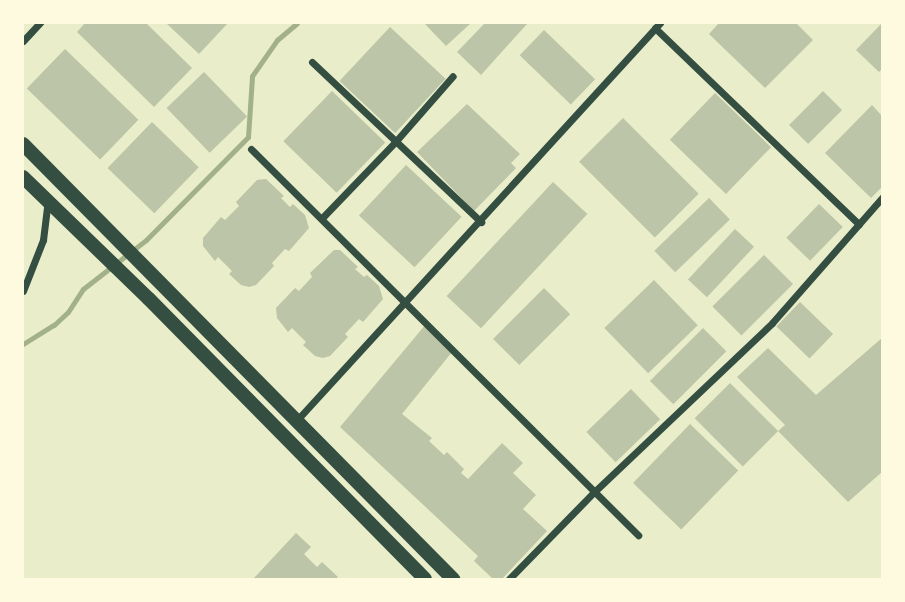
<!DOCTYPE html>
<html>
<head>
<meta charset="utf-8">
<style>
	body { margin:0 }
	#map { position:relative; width:905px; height:602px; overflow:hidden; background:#e9edc9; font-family:"IBM Plex Serif",serif }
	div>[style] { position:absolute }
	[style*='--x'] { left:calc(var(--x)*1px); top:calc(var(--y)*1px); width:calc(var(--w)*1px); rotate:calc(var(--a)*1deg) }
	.stream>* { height:5px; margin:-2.5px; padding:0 2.5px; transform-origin:2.5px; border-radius:2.5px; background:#a3b18a }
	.building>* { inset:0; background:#bcc5a7; transform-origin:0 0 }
	.minor>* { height:7px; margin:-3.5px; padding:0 3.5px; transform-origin:3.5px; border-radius:3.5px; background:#344e41 }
	.secondary>* { height:14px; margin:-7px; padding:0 7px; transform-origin:7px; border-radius:7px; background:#344e41 }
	span { translate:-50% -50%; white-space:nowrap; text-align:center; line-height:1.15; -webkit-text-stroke:7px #fefae0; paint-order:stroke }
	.frame { position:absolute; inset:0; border:24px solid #fefae0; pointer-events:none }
</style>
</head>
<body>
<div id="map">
	<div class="stream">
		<div style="--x:23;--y:344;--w:36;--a:-32"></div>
		<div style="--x:54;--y:325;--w:19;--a:-43"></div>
		<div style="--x:68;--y:312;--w:27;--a:-57"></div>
		<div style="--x:83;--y:289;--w:80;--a:-37.9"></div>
		<div style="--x:146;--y:240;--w:145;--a:-45.3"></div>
		<div style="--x:248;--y:137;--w:61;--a:-86.2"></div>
		<div style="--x:252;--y:76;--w:44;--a:-55.2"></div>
		<div style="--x:277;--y:40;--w:26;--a:-40"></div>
	</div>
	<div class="building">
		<div style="clip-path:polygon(85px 23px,146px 23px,192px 68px,154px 107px,77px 32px)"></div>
		<div style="clip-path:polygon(166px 23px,228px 23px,199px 54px)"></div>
		<div style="clip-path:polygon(424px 23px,471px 23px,446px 46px)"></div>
		<div style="clip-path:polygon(485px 23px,527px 24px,481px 75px,457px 52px)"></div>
		<div style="clip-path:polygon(719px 23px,796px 23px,813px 40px,765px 88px,709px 34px)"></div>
		<div style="clip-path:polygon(882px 23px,882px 69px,879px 72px,856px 50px)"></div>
		<div style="left:390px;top:27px;width:76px;height:74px;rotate:43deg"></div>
		<div style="left:544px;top:30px;width:71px;height:35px;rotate:44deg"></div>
		<div style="left:65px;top:49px;width:102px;height:55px;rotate:44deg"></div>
		<div style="left:204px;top:72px;width:62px;height:52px;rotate:46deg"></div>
		<div style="left:332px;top:91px;width:74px;height:70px;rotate:44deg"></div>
		<div style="left:823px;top:91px;width:27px;height:48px;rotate:45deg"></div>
		<div style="left:715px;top:93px;width:78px;height:65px;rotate:44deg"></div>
		<div style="clip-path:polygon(467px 104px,520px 154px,511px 163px,516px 168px,474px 211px,417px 152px)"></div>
		<div style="clip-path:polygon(872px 105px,882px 116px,882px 187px,871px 198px,825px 153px)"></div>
		<div style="left:623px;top:118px;width:107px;height:62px;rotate:45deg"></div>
		<div style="left:152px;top:122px;width:65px;height:64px;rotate:44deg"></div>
		<div style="left:406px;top:165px;width:76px;height:69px;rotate:43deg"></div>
		<div style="clip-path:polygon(266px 179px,284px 196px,281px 198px,290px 207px,293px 204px,305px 215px,309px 228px,289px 251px,285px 249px,272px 263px,274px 266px,256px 285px,249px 287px,241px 285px,229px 274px,232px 271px,218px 257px,215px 261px,203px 246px,203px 238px,221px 217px,225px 220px,239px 206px,236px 202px,257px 180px)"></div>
		<div style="left:553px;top:182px;width:47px;height:156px;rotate:43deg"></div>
		<div style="left:709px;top:198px;width:30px;height:76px;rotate:46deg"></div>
		<div style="left:819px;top:204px;width:33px;height:47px;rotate:44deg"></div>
		<div style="left:735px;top:229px;width:26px;height:69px;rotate:43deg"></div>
		<div style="clip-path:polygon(334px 250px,340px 250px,358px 267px,355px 269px,364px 277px,367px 275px,379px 286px,383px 299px,363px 322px,359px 319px,345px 334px,348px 337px,330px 356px,323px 358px,315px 356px,303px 345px,306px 342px,292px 328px,288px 332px,277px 318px,276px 308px,295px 288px,299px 291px,312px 277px,310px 273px)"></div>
		<div style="left:764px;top:255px;width:41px;height:73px;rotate:45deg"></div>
		<div style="left:654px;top:280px;width:63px;height:69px;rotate:46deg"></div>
		<div style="left:544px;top:288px;width:37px;height:72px;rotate:45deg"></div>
		<div style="left:800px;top:302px;width:46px;height:34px;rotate:44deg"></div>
		<div style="clip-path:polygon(426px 324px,452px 352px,402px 414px,432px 438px,429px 441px,444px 455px,447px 452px,464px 469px,461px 473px,468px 479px,502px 443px,523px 463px,513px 473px,536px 495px,523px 509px,547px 531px,502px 579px,493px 579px,474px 561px,478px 556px,340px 427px)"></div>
		<div style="left:703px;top:328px;width:33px;height:75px;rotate:45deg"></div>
		<div style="clip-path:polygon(882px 338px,882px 472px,848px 502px,778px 431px,785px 425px,737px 377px,768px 348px,816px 395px)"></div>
		<div style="left:730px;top:383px;width:68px;height:50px;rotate:45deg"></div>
		<div style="left:631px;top:389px;width:42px;height:62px;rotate:46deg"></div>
		<div style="left:690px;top:424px;width:67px;height:82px;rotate:44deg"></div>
		<div style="clip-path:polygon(296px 533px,311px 547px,304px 554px,317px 567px,322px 562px,338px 577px,335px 579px,253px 579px)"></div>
	</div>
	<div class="minor">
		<div style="--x:655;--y:28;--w:283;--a:43.9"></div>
		<div style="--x:23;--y:41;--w:25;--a:-47"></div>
		<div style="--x:312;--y:62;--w:233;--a:43.4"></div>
		<div style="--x:251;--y:149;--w:547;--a:44.93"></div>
		<div style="--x:322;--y:218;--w:107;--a:-46.1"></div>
		<div style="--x:396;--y:141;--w:86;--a:-48.8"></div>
		<div style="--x:23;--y:291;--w:55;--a:-68.6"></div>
		<div style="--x:43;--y:240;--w:38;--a:-83"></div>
		<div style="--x:297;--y:420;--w:538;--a:-47.56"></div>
		<div style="--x:509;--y:579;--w:120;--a:-45.7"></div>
		<div style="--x:593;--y:493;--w:247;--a:-43.5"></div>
		<div style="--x:772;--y:323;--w:167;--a:-48.7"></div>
	</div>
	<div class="secondary">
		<div style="--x:23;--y:144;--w:612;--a:45.33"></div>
		<div style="--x:23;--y:177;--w:175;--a:44.1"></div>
		<div style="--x:149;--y:299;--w:393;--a:45.4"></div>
	</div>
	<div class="frame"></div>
</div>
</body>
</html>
